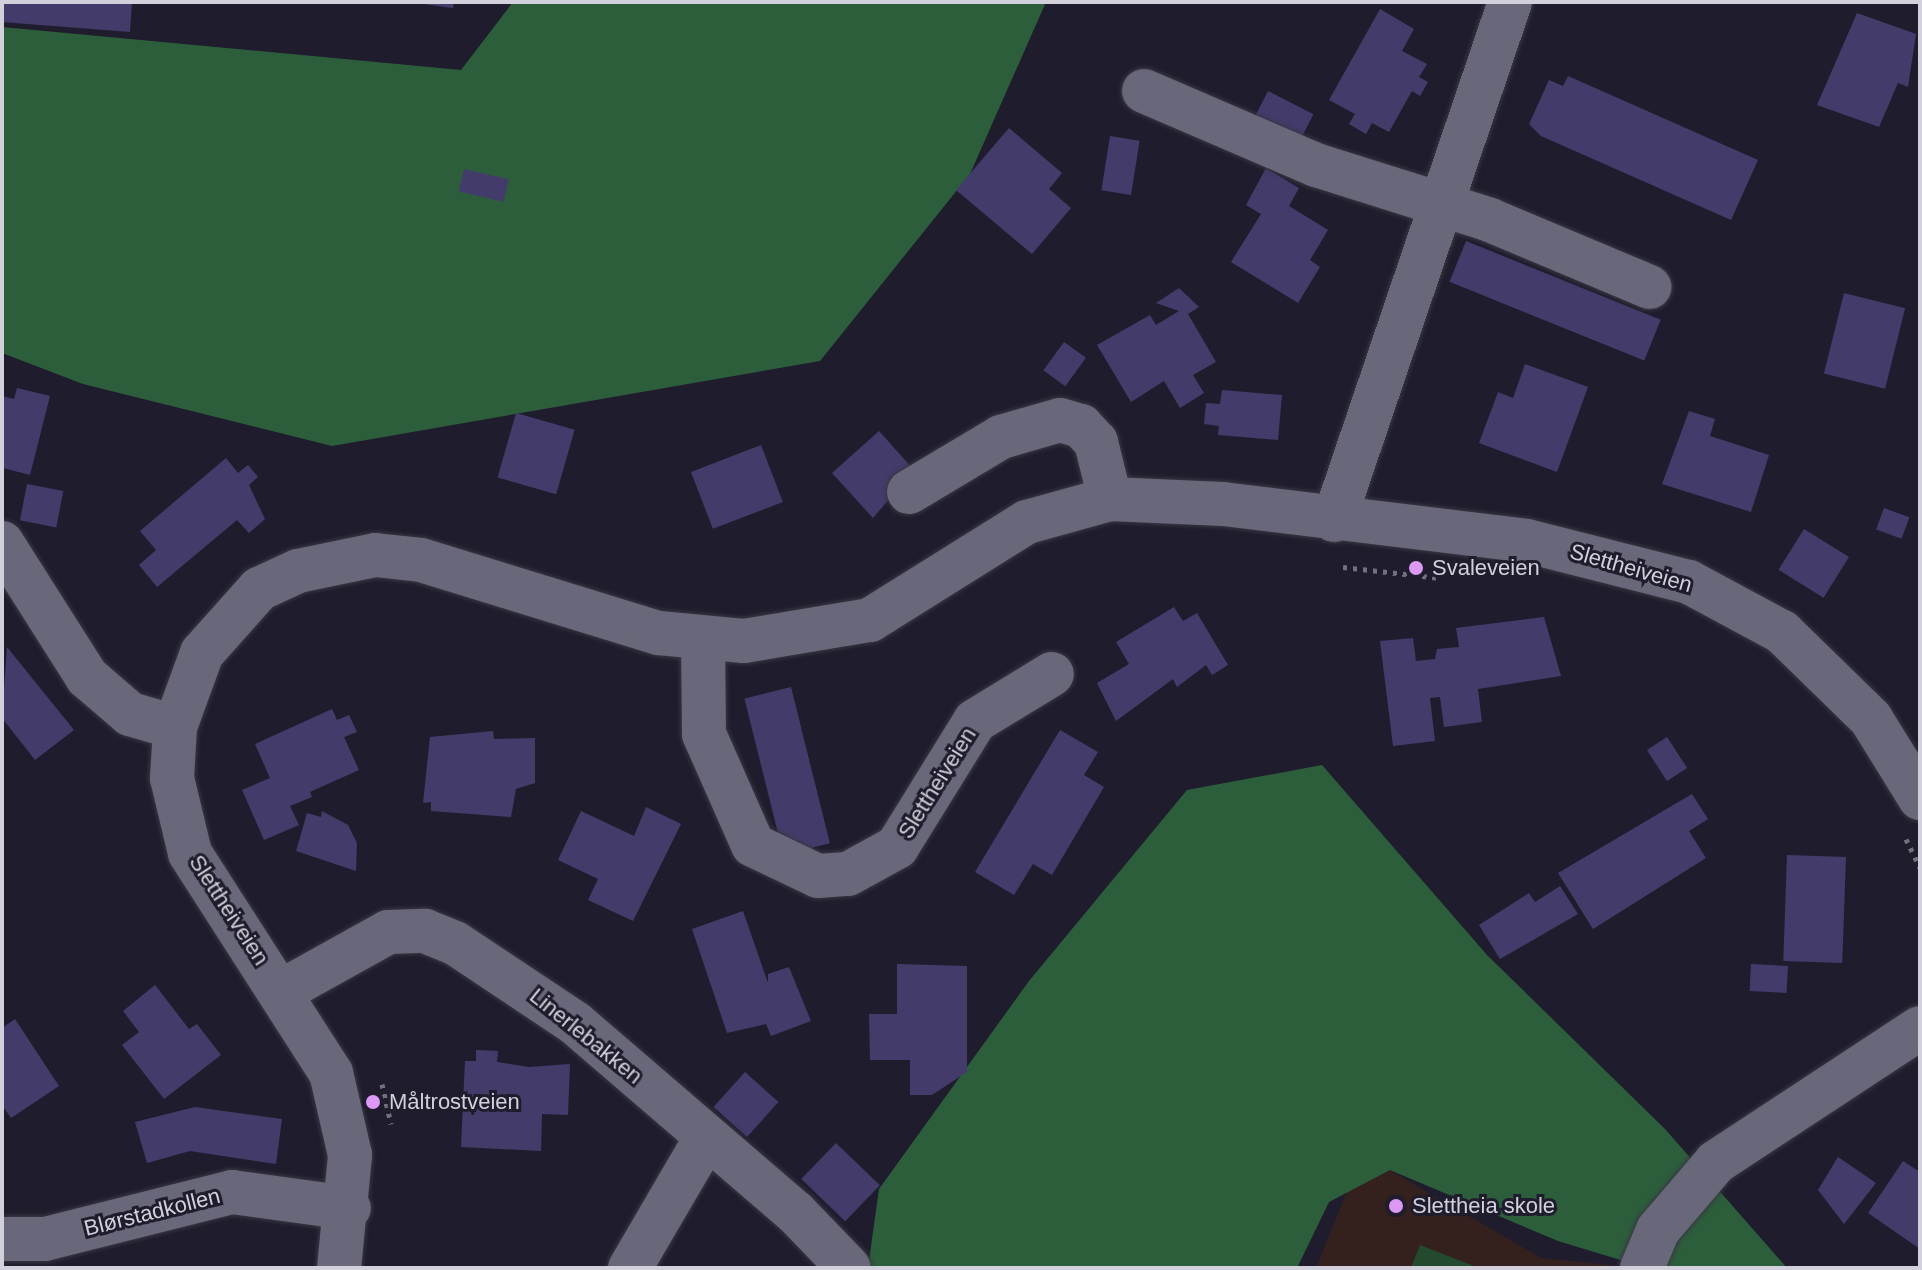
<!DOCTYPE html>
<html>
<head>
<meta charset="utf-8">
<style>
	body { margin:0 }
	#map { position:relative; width:1922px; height:1270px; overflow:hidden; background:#1f1d2d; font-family:Arial,sans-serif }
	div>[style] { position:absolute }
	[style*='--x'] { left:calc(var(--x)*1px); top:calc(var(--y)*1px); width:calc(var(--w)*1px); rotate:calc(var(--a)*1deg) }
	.education>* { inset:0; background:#34211e }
	.green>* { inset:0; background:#23492e }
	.forest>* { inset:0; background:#2d5e3c }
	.building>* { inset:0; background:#433c6b; transform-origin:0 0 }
	.path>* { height:5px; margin-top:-2.5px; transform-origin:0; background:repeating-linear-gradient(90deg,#71707e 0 4px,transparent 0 10px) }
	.roads { filter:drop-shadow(0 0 2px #393744) drop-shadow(0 0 2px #393744) }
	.minor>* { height:44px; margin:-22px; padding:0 22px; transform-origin:22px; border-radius:22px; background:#69687a }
	.dots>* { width:22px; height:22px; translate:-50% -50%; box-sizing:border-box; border:4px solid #1f1d2d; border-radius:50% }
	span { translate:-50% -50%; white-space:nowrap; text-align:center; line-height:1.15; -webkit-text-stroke:6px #1f1d2d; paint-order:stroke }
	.poi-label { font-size:22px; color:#d1d0db }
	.left { translate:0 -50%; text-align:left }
	.street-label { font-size:22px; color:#d1d0db }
	.frame { position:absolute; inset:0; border:4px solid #d1d0db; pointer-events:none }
</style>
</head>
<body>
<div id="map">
	<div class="education">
		<div style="clip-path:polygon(1362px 1154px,1541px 1258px,1641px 1268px,1316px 1268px)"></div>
	</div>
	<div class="green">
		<div style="clip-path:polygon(1420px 1245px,1479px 1268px,1411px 1268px)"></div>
	</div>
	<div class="forest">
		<div style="clip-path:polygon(513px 2px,1046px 2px,970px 174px,820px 361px,332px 446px,83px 384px,2px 353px,2px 27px,461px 70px)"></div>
		<div style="clip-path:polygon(1322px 765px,1487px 955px,1665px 1129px,1787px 1268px,1647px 1268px,1558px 1241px,1390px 1170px,1329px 1202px,1297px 1268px,868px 1268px,879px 1189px,1029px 981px,1187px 790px)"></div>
	</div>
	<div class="building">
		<div style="clip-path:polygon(2px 2px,132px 2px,130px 32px,2px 22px)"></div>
		<div style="clip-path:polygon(408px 2px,454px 2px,453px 8px)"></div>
		<div style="clip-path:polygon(1380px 9px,1414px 29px,1402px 51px,1427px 64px,1419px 77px,1428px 82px,1420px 96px,1412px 91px,1389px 132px,1372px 123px,1366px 134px,1349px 124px,1355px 114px,1329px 100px)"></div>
		<div style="clip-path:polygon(1857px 13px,1916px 34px,1908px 87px,1898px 83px,1879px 127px,1817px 105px)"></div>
		<div style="clip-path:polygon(1568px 76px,1758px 160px,1731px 220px,1541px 136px,1529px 124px,1549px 80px,1563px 86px)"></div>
		<div style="left:1268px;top:91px;width:51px;height:31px;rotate:27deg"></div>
		<div style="clip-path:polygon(1009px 128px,1062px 173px,1049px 189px,1071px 208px,1032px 254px,956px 190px)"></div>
		<div style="left:1110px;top:136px;width:30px;height:55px;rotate:9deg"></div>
		<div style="clip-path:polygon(1266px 168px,1299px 188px,1289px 206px,1328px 230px,1310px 260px,1320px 267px,1298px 303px,1231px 262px,1261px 214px,1246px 205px)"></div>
		<div style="left:464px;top:169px;width:46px;height:23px;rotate:13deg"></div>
		<div style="left:1466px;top:241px;width:210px;height:44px;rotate:22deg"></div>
		<div style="clip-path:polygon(1179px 288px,1199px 307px,1188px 314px,1216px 362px,1193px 375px,1204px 393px,1180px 408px,1164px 381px,1131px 402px,1097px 345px,1150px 315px,1156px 325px,1179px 311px,1156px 303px)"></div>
		<div style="left:1844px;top:293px;width:63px;height:83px;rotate:14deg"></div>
		<div style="left:1064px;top:342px;width:27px;height:35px;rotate:36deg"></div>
		<div style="clip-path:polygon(1525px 364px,1588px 387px,1557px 472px,1479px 443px,1498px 392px,1513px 398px)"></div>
		<div style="clip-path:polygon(17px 388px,50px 396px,30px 475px,3px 468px,2px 396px,14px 399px)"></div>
		<div style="clip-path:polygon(1222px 390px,1282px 395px,1278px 440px,1218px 435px,1219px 426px,1204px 424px,1206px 403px,1220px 404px)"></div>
		<div style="clip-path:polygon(1689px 411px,1715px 419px,1710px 436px,1769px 455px,1751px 512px,1662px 484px)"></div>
		<div style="left:516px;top:413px;width:61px;height:67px;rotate:16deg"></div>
		<div style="clip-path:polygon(879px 431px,914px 470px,873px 518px,832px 473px)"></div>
		<div style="left:761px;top:445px;width:61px;height:75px;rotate:69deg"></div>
		<div style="clip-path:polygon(226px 458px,238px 473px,248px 465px,258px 477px,249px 485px,265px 519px,249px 533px,237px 520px,157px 587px,139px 565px,156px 550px,140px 531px)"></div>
		<div style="left:27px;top:484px;width:37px;height:37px;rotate:11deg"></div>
		<div style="left:1884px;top:508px;width:27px;height:23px;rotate:20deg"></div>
		<div style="left:1804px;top:529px;width:53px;height:48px;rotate:32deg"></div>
		<div style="clip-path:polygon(1174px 607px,1183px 621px,1197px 613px,1228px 665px,1212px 675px,1206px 665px,1177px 687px,1173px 679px,1116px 721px,1097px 683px,1129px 664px,1116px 642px)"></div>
		<div style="clip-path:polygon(1544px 617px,1561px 676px,1478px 689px,1482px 722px,1444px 727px,1440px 697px,1430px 698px,1435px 741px,1393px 746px,1380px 641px,1413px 638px,1416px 661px,1435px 659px,1437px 649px,1459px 647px,1456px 628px)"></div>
		<div style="clip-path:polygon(7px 647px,74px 730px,35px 760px,2px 718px)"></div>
		<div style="left:791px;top:687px;width:161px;height:48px;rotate:76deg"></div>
		<div style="clip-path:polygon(332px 709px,337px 720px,349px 715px,357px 732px,344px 737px,359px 770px,310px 792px,312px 797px,290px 806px,299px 825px,264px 840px,242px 790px,270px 778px,255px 744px)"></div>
		<div style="clip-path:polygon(1060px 730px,1098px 752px,1084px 775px,1104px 787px,1052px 875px,1033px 864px,1014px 895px,975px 872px)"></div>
		<div style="clip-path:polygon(493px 731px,494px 739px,535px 738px,535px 783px,516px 789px,511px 817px,431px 811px,431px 802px,423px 803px,430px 737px)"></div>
		<div style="left:1667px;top:737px;width:37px;height:24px;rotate:57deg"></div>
		<div style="clip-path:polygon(1692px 794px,1708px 819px,1689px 831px,1706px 858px,1593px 929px,1558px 873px)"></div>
		<div style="clip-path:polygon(646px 807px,681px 824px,633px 921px,588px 900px,598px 879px,558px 860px,581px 811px,634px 836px)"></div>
		<div style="clip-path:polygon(322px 811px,348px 825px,357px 843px,356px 871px,296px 851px,307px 813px,321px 817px)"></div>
		<div style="left:1787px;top:855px;width:59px;height:106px;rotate:2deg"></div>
		<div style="clip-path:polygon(1560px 886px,1578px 914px,1500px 959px,1479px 925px,1529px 893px,1535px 902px)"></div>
		<div style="clip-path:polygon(743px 911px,768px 983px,768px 974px,789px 967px,811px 1021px,771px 1036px,766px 1024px,727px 1033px,692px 929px)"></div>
		<div style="clip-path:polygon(897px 964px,967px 966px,967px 1072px,932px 1095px,910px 1095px,910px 1060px,870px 1060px,869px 1014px,897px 1014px)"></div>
		<div style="left:1751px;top:964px;width:37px;height:27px;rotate:3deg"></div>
		<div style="clip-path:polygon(155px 985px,189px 1029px,197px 1024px,221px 1055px,164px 1099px,122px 1045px,139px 1032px,123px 1011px)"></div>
		<div style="clip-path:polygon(15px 1019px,59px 1086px,11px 1118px,2px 1105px,2px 1028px)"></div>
		<div style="clip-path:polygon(476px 1050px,498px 1051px,497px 1062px,529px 1067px,570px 1064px,568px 1115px,542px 1114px,541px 1151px,461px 1147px,465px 1061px,476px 1061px)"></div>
		<div style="left:745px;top:1072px;width:45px;height:47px;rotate:42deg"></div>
		<div style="clip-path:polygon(195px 1107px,282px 1119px,276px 1164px,190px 1151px,147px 1163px,135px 1122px)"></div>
		<div style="left:836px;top:1143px;width:61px;height:50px;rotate:44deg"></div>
		<div style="clip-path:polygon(1838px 1157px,1876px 1183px,1844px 1224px,1818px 1190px)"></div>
		<div style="clip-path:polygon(1903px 1161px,1920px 1172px,1920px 1249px,1868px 1213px)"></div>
	</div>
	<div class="path">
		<div style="--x:1343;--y:567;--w:98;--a:6.5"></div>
		<div style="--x:1906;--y:839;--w:32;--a:64"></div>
		<div style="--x:382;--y:1084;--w:41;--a:77.3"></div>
	</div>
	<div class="roads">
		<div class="minor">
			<div style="--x:1144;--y:91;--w:187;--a:23.3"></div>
			<div style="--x:1316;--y:165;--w:182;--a:17.5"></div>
			<div style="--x:1490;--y:220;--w:173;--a:22.8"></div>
			<div style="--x:909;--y:492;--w:107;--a:-30.9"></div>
			<div style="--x:1001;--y:437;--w:61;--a:-16.1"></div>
			<div style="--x:1060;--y:420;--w:22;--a:16"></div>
			<div style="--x:1081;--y:426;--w:22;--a:47"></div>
			<div style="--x:1096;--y:442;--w:59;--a:76.2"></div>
			<div style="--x:1334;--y:520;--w:547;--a:-71.23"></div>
			<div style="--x:2;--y:543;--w:159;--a:57.6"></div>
			<div style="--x:87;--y:677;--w:57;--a:40.7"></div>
			<div style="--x:130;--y:714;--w:47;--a:16.1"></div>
			<div style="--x:703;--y:639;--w:95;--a:89.4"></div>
			<div style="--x:704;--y:734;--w:121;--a:66.2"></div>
			<div style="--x:753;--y:845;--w:72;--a:25.5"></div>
			<div style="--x:818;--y:876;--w:30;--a:-4"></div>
			<div style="--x:848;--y:874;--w:56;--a:-28.9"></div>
			<div style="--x:897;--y:847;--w:148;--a:-58.2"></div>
			<div style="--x:975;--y:721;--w:90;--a:-31.4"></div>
			<div style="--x:282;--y:991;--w:121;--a:-29.1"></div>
			<div style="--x:388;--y:932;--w:37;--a:-2"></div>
			<div style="--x:425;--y:931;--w:32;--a:22"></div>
			<div style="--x:455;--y:943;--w:144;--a:33.7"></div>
			<div style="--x:575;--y:1023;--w:291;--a:40.7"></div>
			<div style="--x:796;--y:1213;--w:76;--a:46.1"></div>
			<div style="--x:2;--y:1239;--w:43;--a:0"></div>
			<div style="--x:45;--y:1239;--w:193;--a:-14.1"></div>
			<div style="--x:232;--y:1192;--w:118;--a:7.8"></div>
			<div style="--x:339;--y:1268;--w:114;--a:-84.4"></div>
			<div style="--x:350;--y:1155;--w:84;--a:-103"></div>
			<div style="--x:331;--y:1073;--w:261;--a:-122.7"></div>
			<div style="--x:190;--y:853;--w:77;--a:-103.5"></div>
			<div style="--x:172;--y:778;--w:51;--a:-86.6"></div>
			<div style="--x:175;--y:727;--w:79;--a:-70"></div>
			<div style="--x:202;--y:653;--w:86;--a:-48.3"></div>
			<div style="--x:259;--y:589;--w:43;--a:-24.8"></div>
			<div style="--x:298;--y:571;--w:79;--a:-11.7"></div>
			<div style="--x:375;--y:555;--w:46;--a:6.2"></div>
			<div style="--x:421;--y:560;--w:249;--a:17.1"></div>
			<div style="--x:659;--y:633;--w:85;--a:5.4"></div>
			<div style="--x:744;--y:641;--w:128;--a:-9.5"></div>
			<div style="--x:870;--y:620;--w:185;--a:-32"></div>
			<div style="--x:1027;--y:522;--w:86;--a:-15.5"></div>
			<div style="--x:1110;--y:499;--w:113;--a:2.5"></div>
			<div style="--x:1223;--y:504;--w:306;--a:6.9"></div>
			<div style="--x:1527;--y:541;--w:167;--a:14.2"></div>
			<div style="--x:1689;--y:582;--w:106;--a:28.3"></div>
			<div style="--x:1782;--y:632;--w:124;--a:44.3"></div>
			<div style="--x:1871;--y:719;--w:93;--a:58.2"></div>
			<div style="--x:630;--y:1268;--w:151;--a:-59.7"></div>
			<div style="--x:1642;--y:1268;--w:41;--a:-67.2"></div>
			<div style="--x:1658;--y:1230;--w:89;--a:-49.5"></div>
			<div style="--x:1716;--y:1162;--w:244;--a:-33.3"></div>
		</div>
	</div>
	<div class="dots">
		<div style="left:1416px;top:568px;background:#dc99f4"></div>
		<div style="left:373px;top:1102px;background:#dc99f4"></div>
		<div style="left:1396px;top:1206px;background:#dc99f4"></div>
	</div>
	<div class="poi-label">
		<span class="left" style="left:1432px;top:568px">Svaleveien</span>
		<span class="left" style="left:389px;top:1102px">Måltrostveien</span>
		<span class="left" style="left:1412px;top:1206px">Slettheia skole</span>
	</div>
	<div class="street-label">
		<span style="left:1631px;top:568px;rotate:16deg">Slettheiveien</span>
		<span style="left:937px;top:783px;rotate:-58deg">Slettheiveien</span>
		<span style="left:229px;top:910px;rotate:57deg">Slettheiveien</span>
		<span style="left:586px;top:1036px;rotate:39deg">Linerlebakken</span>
		<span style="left:152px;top:1212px;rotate:-14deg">Blørstadkollen</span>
	</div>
	<div class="frame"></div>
</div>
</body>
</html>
